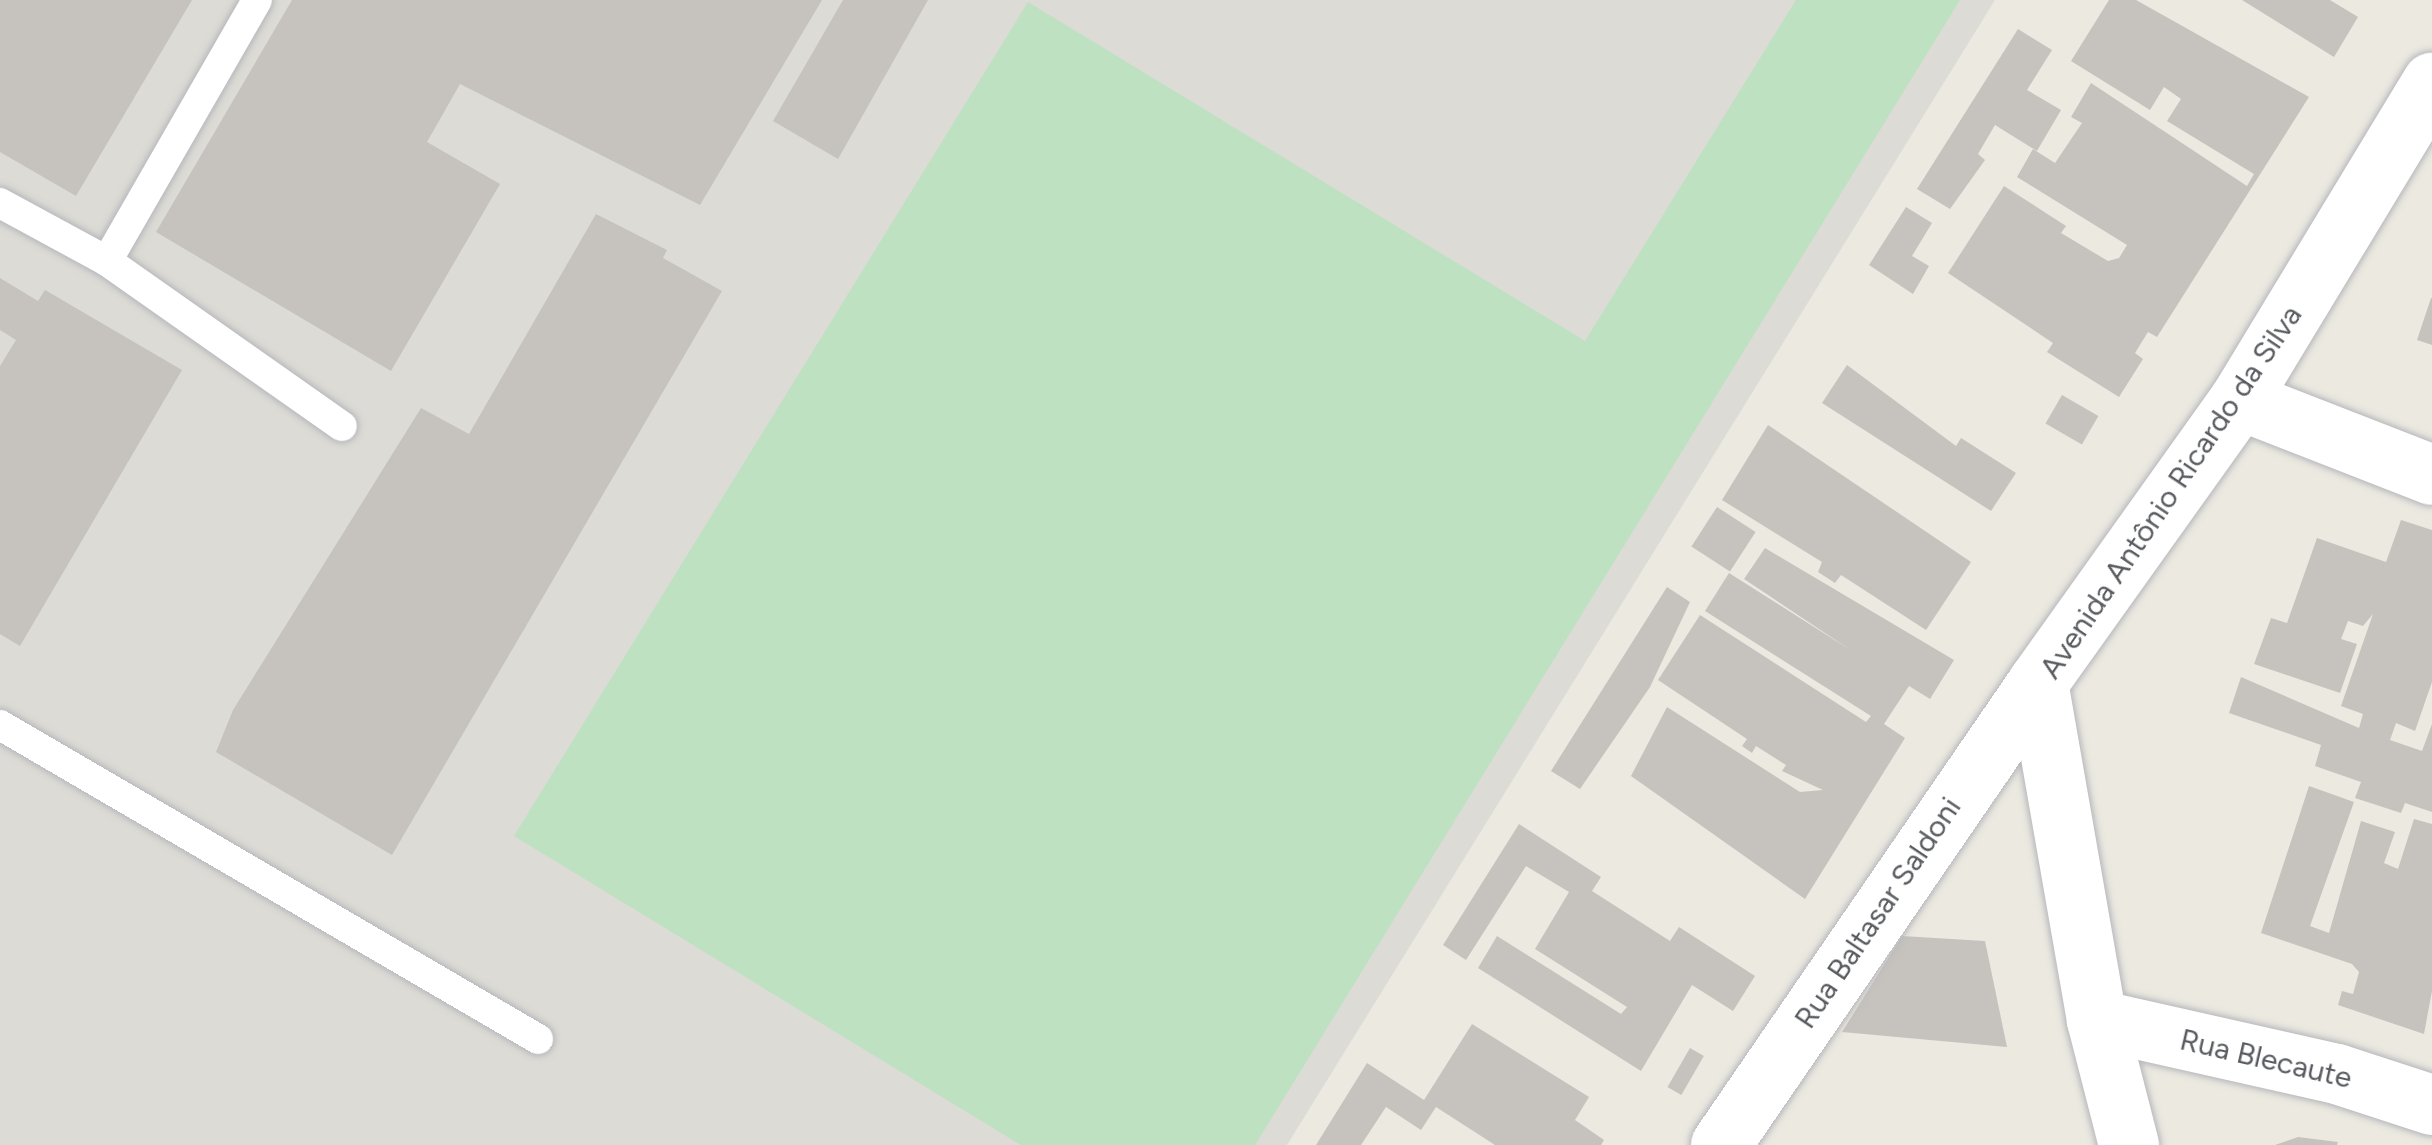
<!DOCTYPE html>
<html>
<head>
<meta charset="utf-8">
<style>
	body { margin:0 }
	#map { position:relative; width:2432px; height:1145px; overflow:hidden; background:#ebe9e0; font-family:Figtree,sans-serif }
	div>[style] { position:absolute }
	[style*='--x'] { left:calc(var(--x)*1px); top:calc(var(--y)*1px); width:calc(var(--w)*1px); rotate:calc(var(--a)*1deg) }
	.industrial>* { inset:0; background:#dcdbd5 }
	.green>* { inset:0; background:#bee1c2 }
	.building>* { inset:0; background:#c6c3be; transform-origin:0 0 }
	.roads { filter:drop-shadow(0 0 3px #b6b7bc) drop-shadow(0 0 3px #b6b7bc) }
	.lane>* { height:30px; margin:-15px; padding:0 15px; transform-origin:15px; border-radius:15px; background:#fff }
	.street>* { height:60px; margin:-30px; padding:0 30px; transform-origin:30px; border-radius:30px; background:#fff }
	span { translate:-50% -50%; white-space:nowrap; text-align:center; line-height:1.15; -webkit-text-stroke:9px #fff; paint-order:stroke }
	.street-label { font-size:30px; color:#595b60 }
</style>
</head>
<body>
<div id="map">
	<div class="industrial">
		<div style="clip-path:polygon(0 0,1995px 0,1287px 1145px,0 1145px)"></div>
	</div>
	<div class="green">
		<div style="clip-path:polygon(1796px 0,1960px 0,1255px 1145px,1021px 1145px,514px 836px,1028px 2px,1585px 341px)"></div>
	</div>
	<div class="building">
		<div style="clip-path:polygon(0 0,192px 0,76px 196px,0 152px)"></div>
		<div style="clip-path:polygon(292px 0,822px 0,700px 205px,460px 84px,427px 142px,500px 184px,391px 371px,156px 232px)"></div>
		<div style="clip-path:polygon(843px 0,928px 0,838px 159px,773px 121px)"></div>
		<div style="clip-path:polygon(2109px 0,2136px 0,2309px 97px,2157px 337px,2148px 332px,2135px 353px,2143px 359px,2119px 397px,2047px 352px,2053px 343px,1948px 273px,2004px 186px,2066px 226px,2061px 233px,2108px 261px,2119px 258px,2127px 245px,2017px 177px,2033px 149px,2055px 163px,2082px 123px,2071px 117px,2091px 83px,2247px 186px,2254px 174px,2167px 121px,2181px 99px,2164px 87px,2150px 110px,2071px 61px)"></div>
		<div style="clip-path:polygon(2242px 0,2330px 0,2358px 17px,2334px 57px)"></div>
		<div style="clip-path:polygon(2018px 29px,2052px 50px,2027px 90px,2061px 110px,2037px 151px,1995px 125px,1978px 154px,1985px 160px,1950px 209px,1917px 189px)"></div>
		<div style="clip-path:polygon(1906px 207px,1932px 223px,1912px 256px,1929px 266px,1913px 294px,1869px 265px)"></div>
		<div style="clip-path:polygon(596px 214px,667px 250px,663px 258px,722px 291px,392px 855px,216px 752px,233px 710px,421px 408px,469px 434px)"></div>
		<div style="clip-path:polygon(0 278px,38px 301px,45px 290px,182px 370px,20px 646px,0 634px,0 366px,16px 340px,0 330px)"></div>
		<div style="clip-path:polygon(2431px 298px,2432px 298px,2432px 345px,2417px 340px)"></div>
		<div style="clip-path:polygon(1847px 365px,1956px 446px,1961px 438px,2016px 473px,1991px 511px,1822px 403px)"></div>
		<div style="left:2062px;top:395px;width:42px;height:33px;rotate:30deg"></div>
		<div style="clip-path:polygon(1768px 425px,1971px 562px,1926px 630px,1841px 575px,1835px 583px,1818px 572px,1822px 562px,1722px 500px)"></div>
		<div style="left:1717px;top:507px;width:46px;height:47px;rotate:33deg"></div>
		<div style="clip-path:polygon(2401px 520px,2432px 530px,2432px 682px,2415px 731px,2396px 723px,2390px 740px,2422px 751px,2432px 724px,2432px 812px,2405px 803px,2401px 813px,2355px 798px,2361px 782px,2315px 766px,2321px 745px,2229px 713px,2241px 677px,2359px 728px,2363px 714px,2341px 706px,2373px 614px,2363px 626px,2348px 621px,2341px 639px,2357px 644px,2340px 693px,2254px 664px,2271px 618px,2287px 623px,2317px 538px,2386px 562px)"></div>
		<div style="clip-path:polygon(1765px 548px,1954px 660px,1930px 699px,1909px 686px,1884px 724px,1905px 738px,1805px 899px,1631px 776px,1667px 707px,1800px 792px,1823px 790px,1782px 771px,1786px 765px,1756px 746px,1752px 753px,1742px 746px,1747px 739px,1658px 680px,1700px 615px,1866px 722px,1871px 716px,1705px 611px,1729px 573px,1852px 651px,1744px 579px)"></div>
		<div style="clip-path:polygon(1667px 587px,1690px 602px,1650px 687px,1580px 789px,1551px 771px)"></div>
		<div style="clip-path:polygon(2309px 786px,2354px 802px,2310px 926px,2329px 933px,2361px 821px,2395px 832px,2384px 863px,2398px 869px,2414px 819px,2432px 824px,2432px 991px,2424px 1034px,2338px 1005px,2342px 991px,2353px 994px,2359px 972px,2352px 964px,2261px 933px)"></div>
		<div style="clip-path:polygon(1519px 824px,1601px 877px,1592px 891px,1670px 941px,1679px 927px,1755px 976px,1733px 1011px,1692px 985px,1641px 1071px,1478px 968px,1497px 936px,1621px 1014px,1627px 1007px,1535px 949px,1569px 892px,1526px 866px,1466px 960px,1443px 945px)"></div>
		<div style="clip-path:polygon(1902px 936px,1985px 941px,2007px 1047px,1842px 1032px)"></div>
		<div style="clip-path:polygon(1472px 1024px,1589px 1097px,1575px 1120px,1604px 1140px,1601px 1145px,1495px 1145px,1436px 1107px,1421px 1130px,1386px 1107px,1361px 1145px,1316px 1145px,1367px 1063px,1424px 1100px)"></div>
		<div style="left:1690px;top:1048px;width:16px;height:45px;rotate:30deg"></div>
		<div style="clip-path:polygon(2298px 1137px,2338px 1142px,2337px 1145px,2275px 1145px)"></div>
	</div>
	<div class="roads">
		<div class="lane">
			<div style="--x:0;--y:203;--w:122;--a:28.5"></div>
			<div style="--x:107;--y:261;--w:301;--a:-60.1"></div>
			<div style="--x:107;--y:261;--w:287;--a:35.1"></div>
			<div style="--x:0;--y:725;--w:623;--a:30.27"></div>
		</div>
		<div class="street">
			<div style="--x:2240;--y:400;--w:206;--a:21.3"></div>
			<div style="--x:2097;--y:1020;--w:246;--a:12.7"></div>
			<div style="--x:2337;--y:1074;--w:100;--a:18.1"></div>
			<div style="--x:1721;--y:1145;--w:560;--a:-55.54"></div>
			<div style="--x:2129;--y:1145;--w:129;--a:-104.4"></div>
			<div style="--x:2097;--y:1020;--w:342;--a:-99.9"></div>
			<div style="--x:2038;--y:683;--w:348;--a:-54.5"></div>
			<div style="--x:2240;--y:400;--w:371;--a:-58.8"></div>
		</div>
	</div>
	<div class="street-label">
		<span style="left:2171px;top:492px;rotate:-56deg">Avenida Antônio Ricardo da Silva</span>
		<span style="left:1878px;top:913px;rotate:-56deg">Rua Baltasar Saldoni</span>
		<span style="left:2266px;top:1059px;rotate:13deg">Rua Blecaute</span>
	</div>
</div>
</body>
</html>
